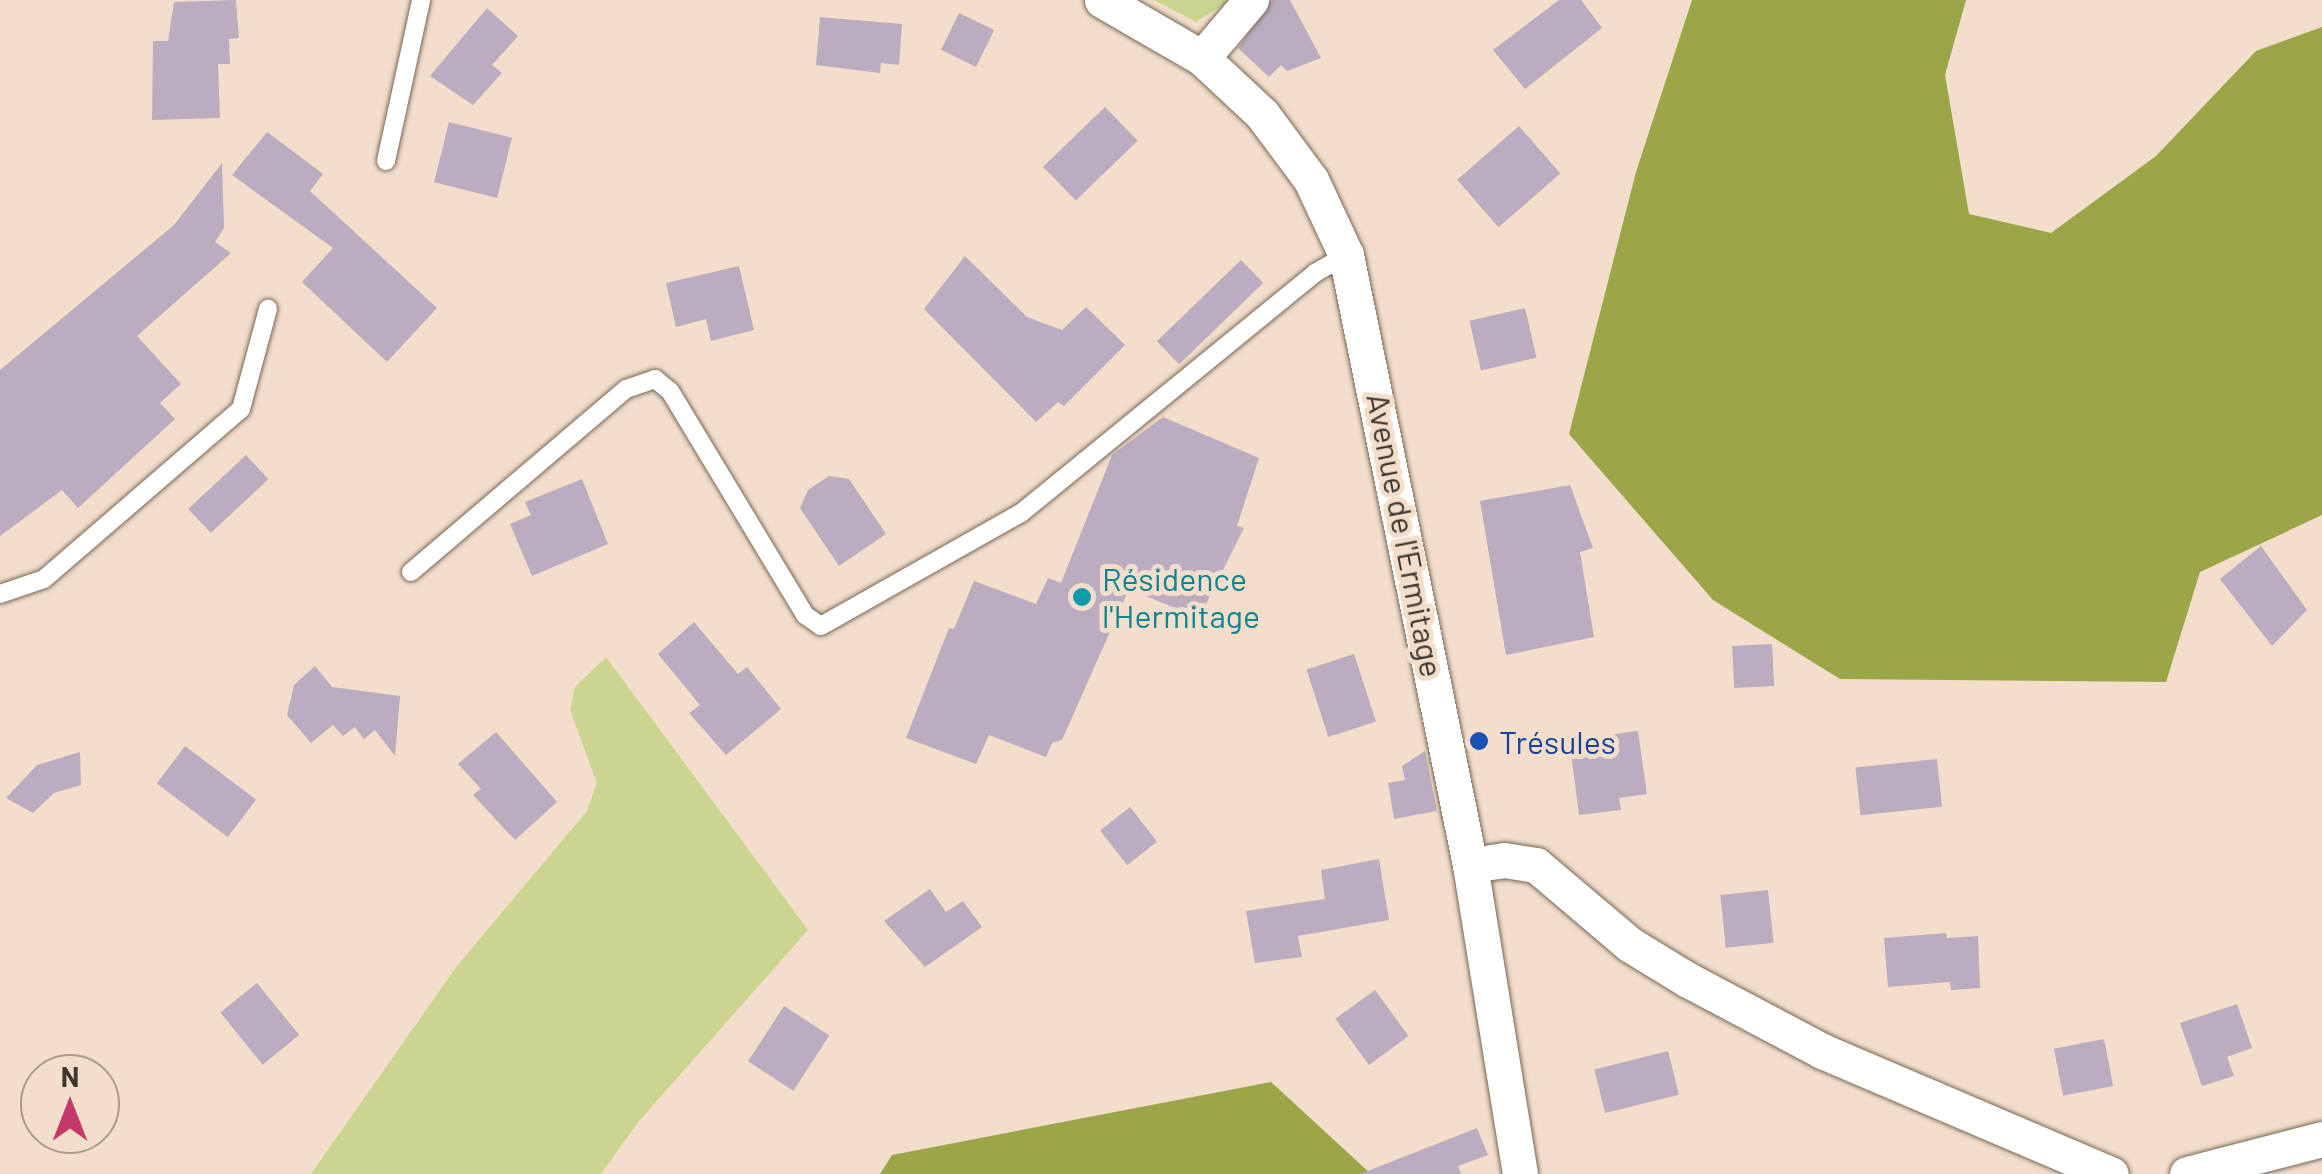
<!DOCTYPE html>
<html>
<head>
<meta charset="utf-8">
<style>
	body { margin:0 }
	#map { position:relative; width:2322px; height:1174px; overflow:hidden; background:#f2decb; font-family:Barlow,sans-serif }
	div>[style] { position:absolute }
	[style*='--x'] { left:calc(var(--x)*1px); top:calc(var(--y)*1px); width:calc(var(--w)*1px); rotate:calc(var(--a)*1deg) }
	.green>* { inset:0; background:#cbd58f }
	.forest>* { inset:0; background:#9ba648 }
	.building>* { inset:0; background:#bcacbf; transform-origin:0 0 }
	.roads { filter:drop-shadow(0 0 2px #786757) drop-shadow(0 0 2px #786757) }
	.lane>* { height:18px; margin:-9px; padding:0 9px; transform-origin:9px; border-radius:9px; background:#fff }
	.street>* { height:35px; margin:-17.5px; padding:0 17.5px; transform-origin:17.5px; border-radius:17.5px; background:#fff }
	.dots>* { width:28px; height:28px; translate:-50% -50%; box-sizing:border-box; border:5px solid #f2decb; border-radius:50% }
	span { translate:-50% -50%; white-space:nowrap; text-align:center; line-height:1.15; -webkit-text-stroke:10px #f2decb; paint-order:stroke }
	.street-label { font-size:32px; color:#3e372f }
	.culture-label { font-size:32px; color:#0d838f }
	.left { translate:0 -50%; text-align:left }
	.transit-label { font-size:32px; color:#164399 }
	.north { position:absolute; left:20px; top:1054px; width:100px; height:100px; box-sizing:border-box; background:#f2decb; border:2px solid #aa9b8d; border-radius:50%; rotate:0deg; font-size:28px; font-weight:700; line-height:40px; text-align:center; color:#3e372f }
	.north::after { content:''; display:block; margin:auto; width:35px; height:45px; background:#c5386a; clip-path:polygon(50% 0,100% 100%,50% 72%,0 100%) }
</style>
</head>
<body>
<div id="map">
	<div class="green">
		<div style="clip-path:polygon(1154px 0,1230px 0,1196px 22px)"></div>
		<div style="clip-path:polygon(606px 657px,808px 930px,639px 1121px,601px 1174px,311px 1174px,457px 966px,587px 811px,597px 783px,570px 710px,575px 687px)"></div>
	</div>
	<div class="forest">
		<div style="clip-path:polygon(1692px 0,1966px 0,1945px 75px,1969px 214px,2051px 233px,2156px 156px,2256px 51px,2322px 27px,2322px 515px,2200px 572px,2166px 682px,1840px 679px,1713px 600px,1569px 434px,1636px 172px)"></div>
		<div style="clip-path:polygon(1271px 1082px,1371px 1174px,880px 1174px,892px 1155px)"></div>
	</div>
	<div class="building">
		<div style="clip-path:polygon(236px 0,239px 38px,229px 39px,230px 64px,218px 64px,220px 118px,152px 120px,153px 41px,168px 41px,174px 2px)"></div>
		<div style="clip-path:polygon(1272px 0,1290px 0,1321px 58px,1287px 71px,1281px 65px,1269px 77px,1238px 48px)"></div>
		<div style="clip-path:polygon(1559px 0,1581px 0,1602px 28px,1525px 89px,1493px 50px)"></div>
		<div style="clip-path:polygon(487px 8px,518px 36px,492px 65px,502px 73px,473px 105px,430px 76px)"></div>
		<div style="left:959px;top:13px;width:39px;height:41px;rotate:26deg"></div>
		<div style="clip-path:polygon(820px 17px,902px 24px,899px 65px,881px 63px,880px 73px,816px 65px)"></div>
		<div style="left:1105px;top:107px;width:47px;height:86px;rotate:46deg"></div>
		<div style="left:449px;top:122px;width:65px;height:62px;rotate:14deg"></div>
		<div style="left:1519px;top:126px;width:63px;height:82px;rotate:49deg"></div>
		<div style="clip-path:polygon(267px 132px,323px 174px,310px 191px,437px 308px,387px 362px,302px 282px,333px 248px,232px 175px)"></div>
		<div style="clip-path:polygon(222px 163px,224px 228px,215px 242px,231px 253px,137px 336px,181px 384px,160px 403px,175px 419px,78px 508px,62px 490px,0 536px,0 370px,174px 225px)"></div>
		<div style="clip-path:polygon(965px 256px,1027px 317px,1062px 330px,1086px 307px,1125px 345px,1064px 406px,1058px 402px,1036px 422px,924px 309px)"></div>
		<div style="left:1241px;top:260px;width:32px;height:117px;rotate:46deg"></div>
		<div style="clip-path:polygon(739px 266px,754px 330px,711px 341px,706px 319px,676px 327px,666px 283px)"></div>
		<div style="left:1525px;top:308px;width:51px;height:57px;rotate:77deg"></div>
		<div style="clip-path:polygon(1163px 417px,1259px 458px,1237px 526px,1244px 528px,1199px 618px,1129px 589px,1062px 740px,1052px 743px,1046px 757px,989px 735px,976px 764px,906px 738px,949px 628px,954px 629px,974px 581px,1036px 604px,1048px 578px,1061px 583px,1112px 455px)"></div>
		<div style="left:246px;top:455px;width:33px;height:79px;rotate:47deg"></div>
		<div style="clip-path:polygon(829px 476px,849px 479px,886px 534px,839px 566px,800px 508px,808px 490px)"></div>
		<div style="clip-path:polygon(582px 479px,608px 544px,532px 576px,510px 524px,531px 515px,525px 502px)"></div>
		<div style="clip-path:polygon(1570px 485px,1593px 548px,1580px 552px,1594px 637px,1506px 655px,1480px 501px)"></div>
		<div style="clip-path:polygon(2261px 546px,2307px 610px,2272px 646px,2220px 579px)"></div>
		<div style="clip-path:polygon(694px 622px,738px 674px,747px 667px,781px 709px,726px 755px,689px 713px,700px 705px,658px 654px)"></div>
		<div style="left:1772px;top:644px;width:42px;height:40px;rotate:87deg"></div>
		<div style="left:1354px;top:654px;width:71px;height:50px;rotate:72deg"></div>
		<div style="clip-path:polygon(315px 666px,332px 687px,400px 696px,395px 756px,375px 730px,364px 739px,355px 727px,343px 736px,333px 725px,311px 743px,287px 715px,294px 685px)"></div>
		<div style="clip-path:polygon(1638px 731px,1647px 794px,1619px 798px,1621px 810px,1579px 815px,1571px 753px,1600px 749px,1598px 736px)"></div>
		<div style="clip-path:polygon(496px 732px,557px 802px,515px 840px,473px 795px,481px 789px,458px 764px)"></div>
		<div style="left:185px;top:746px;width:89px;height:47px;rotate:37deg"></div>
		<div style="clip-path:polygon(1425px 751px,1437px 811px,1394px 819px,1388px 783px,1405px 780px,1402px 766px)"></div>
		<div style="clip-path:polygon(80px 752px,81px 785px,54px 793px,33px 813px,6px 798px,37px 765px)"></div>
		<div style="left:1937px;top:759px;width:48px;height:82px;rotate:84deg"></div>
		<div style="left:1130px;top:807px;width:44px;height:38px;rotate:52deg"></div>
		<div style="clip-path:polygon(1379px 859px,1389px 920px,1298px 936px,1302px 957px,1255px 963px,1246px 911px,1325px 899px,1321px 870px)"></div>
		<div style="clip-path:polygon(930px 889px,946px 912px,963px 901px,982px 927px,925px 967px,884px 921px)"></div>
		<div style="left:1768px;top:890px;width:53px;height:48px;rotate:84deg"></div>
		<div style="clip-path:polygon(1946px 933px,1947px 938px,1978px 936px,1980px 988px,1951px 990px,1950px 982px,1888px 987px,1884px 938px)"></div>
		<div style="left:257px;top:983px;width:67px;height:47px;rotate:51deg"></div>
		<div style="left:1375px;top:990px;width:57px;height:49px;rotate:54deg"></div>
		<div style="clip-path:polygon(2237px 1004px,2252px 1048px,2227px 1057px,2234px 1076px,2202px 1086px,2180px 1023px)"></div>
		<div style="left:784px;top:1006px;width:54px;height:66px;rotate:33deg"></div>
		<div style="left:2104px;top:1039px;width:48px;height:51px;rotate:79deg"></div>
		<div style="left:1668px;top:1051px;width:45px;height:76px;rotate:76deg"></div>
		<div style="clip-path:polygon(1477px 1128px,1488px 1155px,1458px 1166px,1461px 1174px,1360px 1174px)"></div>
	</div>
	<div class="roads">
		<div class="lane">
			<div style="--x:386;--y:161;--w:165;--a:-77.7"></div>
			<div style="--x:411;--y:572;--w:282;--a:-40.4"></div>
			<div style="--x:626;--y:389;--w:31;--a:-19"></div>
			<div style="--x:655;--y:379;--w:19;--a:39"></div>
			<div style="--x:670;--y:391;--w:262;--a:58.9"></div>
			<div style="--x:805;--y:615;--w:19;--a:35"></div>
			<div style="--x:821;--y:626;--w:230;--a:-29.5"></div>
			<div style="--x:1021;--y:513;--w:380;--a:-39.2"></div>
			<div style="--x:1315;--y:273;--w:36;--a:-30"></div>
			<div style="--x:0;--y:594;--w:46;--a:-18.8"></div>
			<div style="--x:44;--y:579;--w:260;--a:-40.8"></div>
			<div style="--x:241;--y:409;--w:104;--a:-74.9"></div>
		</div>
		<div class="street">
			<div style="--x:1102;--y:0;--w:116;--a:30.1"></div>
			<div style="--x:1202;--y:58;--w:82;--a:43"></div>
			<div style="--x:1262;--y:114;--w:82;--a:53.4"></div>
			<div style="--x:1311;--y:180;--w:83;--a:65"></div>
			<div style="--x:1346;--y:255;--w:622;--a:78.51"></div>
			<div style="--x:1470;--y:865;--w:313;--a:80.8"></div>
			<div style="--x:1202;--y:58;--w:76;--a:-49.8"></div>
			<div style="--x:1470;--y:865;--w:34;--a:-8"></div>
			<div style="--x:1504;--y:860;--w:32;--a:9"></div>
			<div style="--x:1536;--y:865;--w:122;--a:40.3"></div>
			<div style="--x:1629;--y:944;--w:69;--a:31.4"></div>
			<div style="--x:1688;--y:980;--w:152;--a:27.9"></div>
			<div style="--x:1822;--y:1051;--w:314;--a:23.1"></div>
			<div style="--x:2187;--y:1174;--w:139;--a:-14.5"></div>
		</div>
	</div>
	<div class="dots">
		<div style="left:1082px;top:597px;background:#0f9aa8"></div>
		<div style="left:1479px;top:741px;background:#1a4fb4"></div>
	</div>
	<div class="street-label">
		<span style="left:1406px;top:535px;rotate:79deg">Avenue de l'Ermitage</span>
	</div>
	<div class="culture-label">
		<span class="left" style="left:1102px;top:597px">Résidence<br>l'Hermitage</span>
	</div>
	<div class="transit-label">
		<span class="left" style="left:1499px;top:741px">Trésules</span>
	</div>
	<div class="north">N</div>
</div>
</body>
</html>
